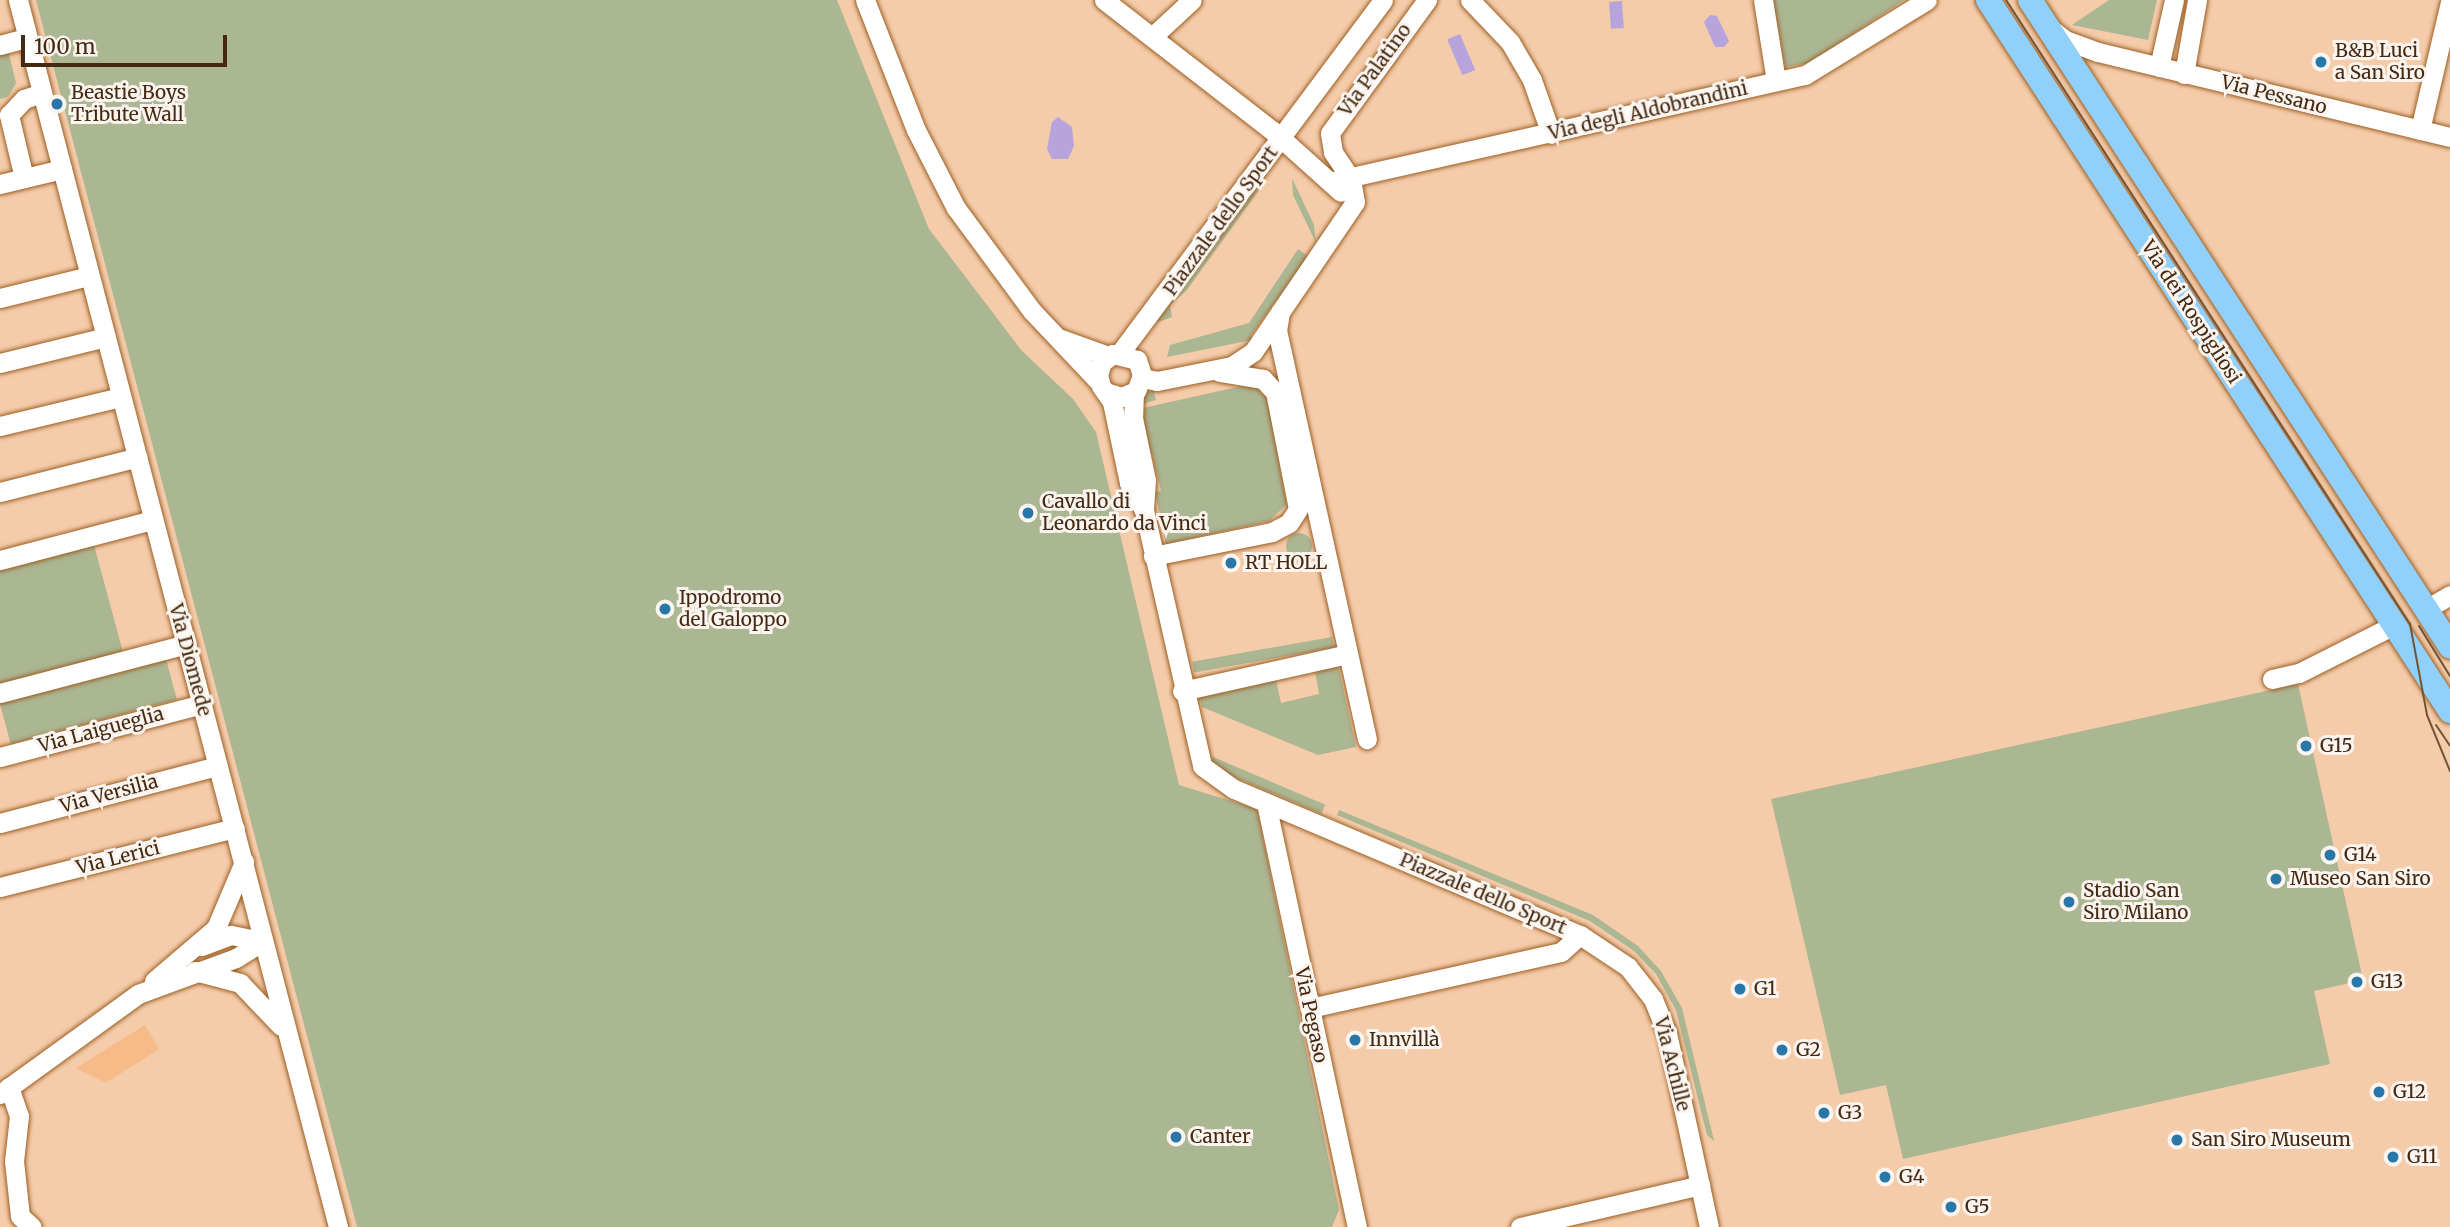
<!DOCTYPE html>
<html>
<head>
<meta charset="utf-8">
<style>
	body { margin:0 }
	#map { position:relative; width:2450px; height:1227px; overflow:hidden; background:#f5ccaa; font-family:Merriweather,serif }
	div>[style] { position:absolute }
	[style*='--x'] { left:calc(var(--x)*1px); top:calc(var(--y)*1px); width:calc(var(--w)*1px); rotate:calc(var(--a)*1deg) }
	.built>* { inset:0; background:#f7bb89 }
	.green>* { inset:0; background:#abb693; transform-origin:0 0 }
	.round { border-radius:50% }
	.water>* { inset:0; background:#b8a4dc; transform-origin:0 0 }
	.roads { filter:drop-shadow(0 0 2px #9c5f23) drop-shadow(0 0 2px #9c5f23) }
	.minor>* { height:19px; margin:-9.5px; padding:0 9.5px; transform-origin:9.5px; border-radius:9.5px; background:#fff }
	.major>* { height:24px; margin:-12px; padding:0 12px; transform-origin:12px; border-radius:12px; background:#91d0fa }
	.tram>* { height:2px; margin:-1px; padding:0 1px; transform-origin:1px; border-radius:1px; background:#725439 }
	.dots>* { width:19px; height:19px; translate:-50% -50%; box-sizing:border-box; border:4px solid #fbf4ef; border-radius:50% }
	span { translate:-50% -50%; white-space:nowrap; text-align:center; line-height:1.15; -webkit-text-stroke:6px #fbf4ef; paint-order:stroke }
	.poi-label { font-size:19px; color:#442a12 }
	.left { translate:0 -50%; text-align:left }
	.street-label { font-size:19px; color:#442a12 }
	.scale { position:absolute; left:21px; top:35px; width:206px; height:32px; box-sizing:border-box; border:4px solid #442a12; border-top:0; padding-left:9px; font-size:21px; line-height:24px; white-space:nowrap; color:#442a12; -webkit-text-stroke:5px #fbf4ef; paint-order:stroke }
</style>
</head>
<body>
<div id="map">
	<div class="built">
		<div style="clip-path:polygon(145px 1025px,159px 1049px,106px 1083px,76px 1068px)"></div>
	</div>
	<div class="green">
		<div style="clip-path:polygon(36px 0,837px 0,929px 229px,1022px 351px,1073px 399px,1096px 432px,1179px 785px,1257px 809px,1339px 1210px,1332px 1227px,357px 1227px)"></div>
		<div style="clip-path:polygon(1773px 0,1904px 0,1809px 63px,1785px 67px)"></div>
		<div style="clip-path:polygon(2109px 0,2157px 0,2148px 40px,2072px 25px)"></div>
		<div style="clip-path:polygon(8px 50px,16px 83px,8px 97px,0 99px,0 52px)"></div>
		<div style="clip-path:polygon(1272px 162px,1257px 193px,1186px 291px,1170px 305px,1172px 317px,1158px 322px,1157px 320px)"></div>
		<div style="clip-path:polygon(1292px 178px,1314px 225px,1316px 243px,1293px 195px)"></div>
		<div style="clip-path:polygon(1298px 249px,1308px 256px,1251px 335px,1252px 340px,1167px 357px,1170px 345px,1249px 323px)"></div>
		<div style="clip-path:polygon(1242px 386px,1256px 388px,1267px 398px,1287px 504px,1269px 521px,1166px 544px,1155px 492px,1161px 491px,1152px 454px,1147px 455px,1140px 398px,1153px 389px,1156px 400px,1145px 403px,1143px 408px)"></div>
		<div class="round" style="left:1286px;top:533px;width:26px;height:26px"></div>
		<div style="clip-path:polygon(94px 545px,124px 656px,0 689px,0 570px)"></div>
		<div style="left:1332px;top:637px;width:11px;height:142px;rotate:80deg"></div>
		<div style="left:166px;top:659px;width:42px;height:172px;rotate:75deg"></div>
		<div style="clip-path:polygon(1334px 666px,1339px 669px,1356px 747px,1318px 755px,1202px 707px,1200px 697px,1276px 680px,1281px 703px,1319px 694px,1315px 671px)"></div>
		<div style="clip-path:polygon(2298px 684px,2363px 980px,2314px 991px,2330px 1064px,1903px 1159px,1886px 1085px,1840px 1095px,1771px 799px)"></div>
		<div style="left:1213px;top:757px;width:122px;height:10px;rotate:23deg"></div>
		<div style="clip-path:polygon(1339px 810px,1593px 915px,1638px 946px,1661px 971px,1682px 1008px,1714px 1141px,1707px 1135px,1676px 1010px,1656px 974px,1634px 951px,1590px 921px,1337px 815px)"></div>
	</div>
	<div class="water">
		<div style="left:1622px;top:1px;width:27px;height:13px;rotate:86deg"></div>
		<div style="clip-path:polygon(1710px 15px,1717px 16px,1729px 41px,1724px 47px,1715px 47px,1704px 22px)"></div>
		<div style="left:1460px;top:34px;width:39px;height:14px;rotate:67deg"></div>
		<div style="clip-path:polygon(1058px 117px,1072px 127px,1074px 146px,1068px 159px,1052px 159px,1047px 149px,1052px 122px)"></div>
	</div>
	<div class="roads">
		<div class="minor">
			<div style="--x:18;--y:0;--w:1268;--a:75.38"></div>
			<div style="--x:865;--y:0;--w:140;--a:68.6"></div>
			<div style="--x:916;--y:130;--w:88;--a:62.9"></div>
			<div style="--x:956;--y:208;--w:128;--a:53.6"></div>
			<div style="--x:1032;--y:311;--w:99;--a:46.6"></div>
			<div style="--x:1104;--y:0;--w:214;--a:37.8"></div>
			<div style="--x:1273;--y:131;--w:91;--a:41.9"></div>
			<div style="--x:1470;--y:0;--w:58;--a:46.4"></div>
			<div style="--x:1510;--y:42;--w:44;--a:59.9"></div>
			<div style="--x:1532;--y:80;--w:57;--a:70.6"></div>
			<div style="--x:1763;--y:0;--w:82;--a:80.9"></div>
			<div style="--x:2051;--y:29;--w:18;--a:38"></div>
			<div style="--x:2065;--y:40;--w:35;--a:20"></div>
			<div style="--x:2098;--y:52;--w:362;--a:13.6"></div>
			<div style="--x:1152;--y:37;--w:54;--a:-42.8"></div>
			<div style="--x:0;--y:45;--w:28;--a:-15"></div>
			<div style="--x:2159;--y:67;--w:69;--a:-77.4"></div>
			<div style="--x:2184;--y:74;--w:75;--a:-80"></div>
			<div style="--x:2420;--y:130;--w:131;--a:-76.8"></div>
			<div style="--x:24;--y:178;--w:65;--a:-103.4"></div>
			<div style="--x:9;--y:115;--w:22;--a:-47"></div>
			<div style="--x:24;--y:99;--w:18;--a:-19"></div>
			<div style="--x:1334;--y:181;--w:483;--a:-12.7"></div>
			<div style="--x:1805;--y:75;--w:143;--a:-31.6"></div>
			<div style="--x:0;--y:184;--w:64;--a:-13.6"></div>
			<div style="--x:0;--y:298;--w:92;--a:-13.9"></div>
			<div style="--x:1280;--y:312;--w:18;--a:99"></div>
			<div style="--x:1277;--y:330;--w:419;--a:77.6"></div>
			<div style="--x:1061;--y:339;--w:50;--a:19.9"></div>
			<div style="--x:1120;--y:353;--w:440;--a:-53.3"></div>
			<div style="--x:0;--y:363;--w:109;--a:-13.8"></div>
			<div style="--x:1142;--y:378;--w:15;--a:11"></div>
			<div style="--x:1157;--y:381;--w:76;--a:-11.3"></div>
			<div style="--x:1232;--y:366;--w:25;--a:-34"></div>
			<div style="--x:1253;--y:352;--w:181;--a:-55.8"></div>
			<div style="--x:1355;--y:202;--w:23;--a:-100"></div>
			<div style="--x:1351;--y:179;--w:32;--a:-124"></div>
			<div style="--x:1333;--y:152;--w:19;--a:-99"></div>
			<div style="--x:1330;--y:133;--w:165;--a:-53.9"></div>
			<div style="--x:1106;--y:392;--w:16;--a:18"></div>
			<div style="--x:1121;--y:397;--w:16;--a:-22"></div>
			<div style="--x:1136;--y:391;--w:17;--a:-69"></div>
			<div style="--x:1142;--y:375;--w:16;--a:-108"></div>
			<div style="--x:1137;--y:360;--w:25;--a:-166"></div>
			<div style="--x:1113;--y:354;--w:14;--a:144"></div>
			<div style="--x:1102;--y:362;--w:14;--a:107"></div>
			<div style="--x:1098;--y:375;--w:11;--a:75"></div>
			<div style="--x:1101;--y:386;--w:19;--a:55"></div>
			<div style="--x:1112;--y:402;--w:83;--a:78.1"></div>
			<div style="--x:1129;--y:483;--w:31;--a:61"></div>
			<div style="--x:1134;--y:392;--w:26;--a:92"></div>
			<div style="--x:1133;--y:418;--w:63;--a:78.2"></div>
			<div style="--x:1146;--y:480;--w:30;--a:94"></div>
			<div style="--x:1144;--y:510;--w:262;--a:77.2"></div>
			<div style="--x:1202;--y:766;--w:39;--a:36"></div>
			<div style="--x:1234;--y:789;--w:376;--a:22.9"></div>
			<div style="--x:1580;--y:935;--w:58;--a:33.7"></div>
			<div style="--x:1628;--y:967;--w:41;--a:52"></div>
			<div style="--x:1653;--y:999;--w:37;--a:68"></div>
			<div style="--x:1667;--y:1033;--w:198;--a:77.8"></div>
			<div style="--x:0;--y:426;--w:124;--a:-13.5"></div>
			<div style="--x:0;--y:492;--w:142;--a:-14.2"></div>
			<div style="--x:1153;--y:556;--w:121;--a:-11.4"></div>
			<div style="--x:1272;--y:532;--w:19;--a:-28"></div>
			<div style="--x:1289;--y:523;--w:17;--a:-57"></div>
			<div style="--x:1298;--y:509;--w:119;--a:-101.1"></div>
			<div style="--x:1275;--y:392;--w:18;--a:-133"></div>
			<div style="--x:1263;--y:379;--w:44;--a:-170.8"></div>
			<div style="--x:0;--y:560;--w:158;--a:-14.7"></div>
			<div style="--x:2426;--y:609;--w:28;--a:-30"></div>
			<div style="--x:2272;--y:679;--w:28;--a:-13"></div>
			<div style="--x:2299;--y:673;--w:106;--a:-26.8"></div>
			<div style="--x:1182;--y:691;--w:170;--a:-12.6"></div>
			<div style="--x:0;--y:693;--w:193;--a:-14.7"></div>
			<div style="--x:0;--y:757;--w:209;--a:-14.7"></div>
			<div style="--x:1266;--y:803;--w:434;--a:77.9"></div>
			<div style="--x:0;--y:823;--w:225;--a:-14.7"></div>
			<div style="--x:0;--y:887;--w:242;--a:-14.1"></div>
			<div style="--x:202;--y:946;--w:31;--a:-21"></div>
			<div style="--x:231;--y:935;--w:33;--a:11"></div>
			<div style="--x:195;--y:971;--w:47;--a:14.9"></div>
			<div style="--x:240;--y:983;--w:59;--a:46.4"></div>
			<div style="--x:154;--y:981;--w:82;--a:-40.5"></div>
			<div style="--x:216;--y:928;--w:72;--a:-67"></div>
			<div style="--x:1310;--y:1008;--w:257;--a:-12.6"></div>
			<div style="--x:1561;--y:952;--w:25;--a:-42"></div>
			<div style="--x:9;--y:1087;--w:31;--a:71"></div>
			<div style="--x:19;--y:1116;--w:45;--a:96.3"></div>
			<div style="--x:14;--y:1161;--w:55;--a:83.8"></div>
			<div style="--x:20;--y:1216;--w:16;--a:43"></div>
			<div style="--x:0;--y:1094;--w:170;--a:-35.9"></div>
			<div style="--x:138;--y:994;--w:104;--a:-20.2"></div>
			<div style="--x:236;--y:958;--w:32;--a:-32"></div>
			<div style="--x:1520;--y:1227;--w:185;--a:-13.1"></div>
		</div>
		<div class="major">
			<div style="--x:1988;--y:0;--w:848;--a:56.98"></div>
			<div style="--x:2030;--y:0;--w:771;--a:56.97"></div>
		</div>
	</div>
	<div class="tram">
		<div style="--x:2006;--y:0;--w:743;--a:57.08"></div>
		<div style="--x:2410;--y:624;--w:93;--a:79.4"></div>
		<div style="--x:2427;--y:715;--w:61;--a:67.7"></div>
		<div style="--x:2419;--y:626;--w:59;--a:58.2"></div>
		<div style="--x:2436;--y:725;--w:25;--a:56"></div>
	</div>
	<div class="dots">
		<div style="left:2321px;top:62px;background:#2977a9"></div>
		<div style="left:57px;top:104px;background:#2977a9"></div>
		<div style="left:1028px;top:513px;background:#2977a9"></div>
		<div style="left:1231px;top:563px;background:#2977a9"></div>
		<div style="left:665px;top:609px;background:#2977a9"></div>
		<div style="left:2306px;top:746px;background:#2977a9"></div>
		<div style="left:2330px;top:855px;background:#2977a9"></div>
		<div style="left:2276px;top:879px;background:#2977a9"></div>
		<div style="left:2069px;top:902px;background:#2977a9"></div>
		<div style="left:2357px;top:982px;background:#2977a9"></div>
		<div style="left:1740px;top:989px;background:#2977a9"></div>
		<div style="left:1355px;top:1040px;background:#2977a9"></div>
		<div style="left:1782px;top:1050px;background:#2977a9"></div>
		<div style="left:2379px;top:1092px;background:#2977a9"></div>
		<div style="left:1824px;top:1113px;background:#2977a9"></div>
		<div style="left:1176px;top:1137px;background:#2977a9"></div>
		<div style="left:2177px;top:1140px;background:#2977a9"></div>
		<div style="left:2393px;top:1157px;background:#2977a9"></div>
		<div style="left:1885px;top:1177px;background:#2977a9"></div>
		<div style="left:1951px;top:1207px;background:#2977a9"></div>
	</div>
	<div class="poi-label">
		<span class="left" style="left:2335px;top:62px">B&amp;B Luci<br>a San Siro</span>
		<span class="left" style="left:71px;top:104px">Beastie Boys<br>Tribute Wall</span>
		<span class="left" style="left:1042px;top:513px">Cavallo di<br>Leonardo da Vinci</span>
		<span class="left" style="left:1245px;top:563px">RT HOLL</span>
		<span class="left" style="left:679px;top:609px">Ippodromo<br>del Galoppo</span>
		<span class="left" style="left:2320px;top:746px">G15</span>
		<span class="left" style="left:2344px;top:855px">G14</span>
		<span class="left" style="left:2290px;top:879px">Museo San Siro</span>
		<span class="left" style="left:2083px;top:902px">Stadio San<br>Siro Milano</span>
		<span class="left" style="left:2371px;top:982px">G13</span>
		<span class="left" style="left:1754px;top:989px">G1</span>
		<span class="left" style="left:1369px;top:1040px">Innvillà</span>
		<span class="left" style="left:1796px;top:1050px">G2</span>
		<span class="left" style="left:2393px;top:1092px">G12</span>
		<span class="left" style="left:1838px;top:1113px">G3</span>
		<span class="left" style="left:1190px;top:1137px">Canter</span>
		<span class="left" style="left:2191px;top:1140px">San Siro Museum</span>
		<span class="left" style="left:2407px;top:1157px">G11</span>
		<span class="left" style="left:1899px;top:1177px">G4</span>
		<span class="left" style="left:1965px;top:1207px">G5</span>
	</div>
	<div class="street-label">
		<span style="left:1375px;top:70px;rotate:-54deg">Via Palatino</span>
		<span style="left:2274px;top:95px;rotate:14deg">Via Pessano</span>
		<span style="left:1648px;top:111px;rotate:-13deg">Via degli Aldobrandini</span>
		<span style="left:1221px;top:221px;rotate:-54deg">Piazzale dello Sport</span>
		<span style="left:2191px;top:312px;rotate:57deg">Via dei Rospigliosi</span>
		<span style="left:190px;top:660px;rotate:75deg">Via Diomede</span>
		<span style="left:101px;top:730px;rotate:-15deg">Via Laigueglia</span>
		<span style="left:109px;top:794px;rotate:-15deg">Via Versilia</span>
		<span style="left:118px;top:858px;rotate:-14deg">Via Lerici</span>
		<span style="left:1483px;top:894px;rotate:23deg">Piazzale dello Sport</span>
		<span style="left:1311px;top:1015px;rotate:78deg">Via Pegaso</span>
		<span style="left:1672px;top:1064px;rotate:76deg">Via Achille</span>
	</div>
	<div class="scale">100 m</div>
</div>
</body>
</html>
